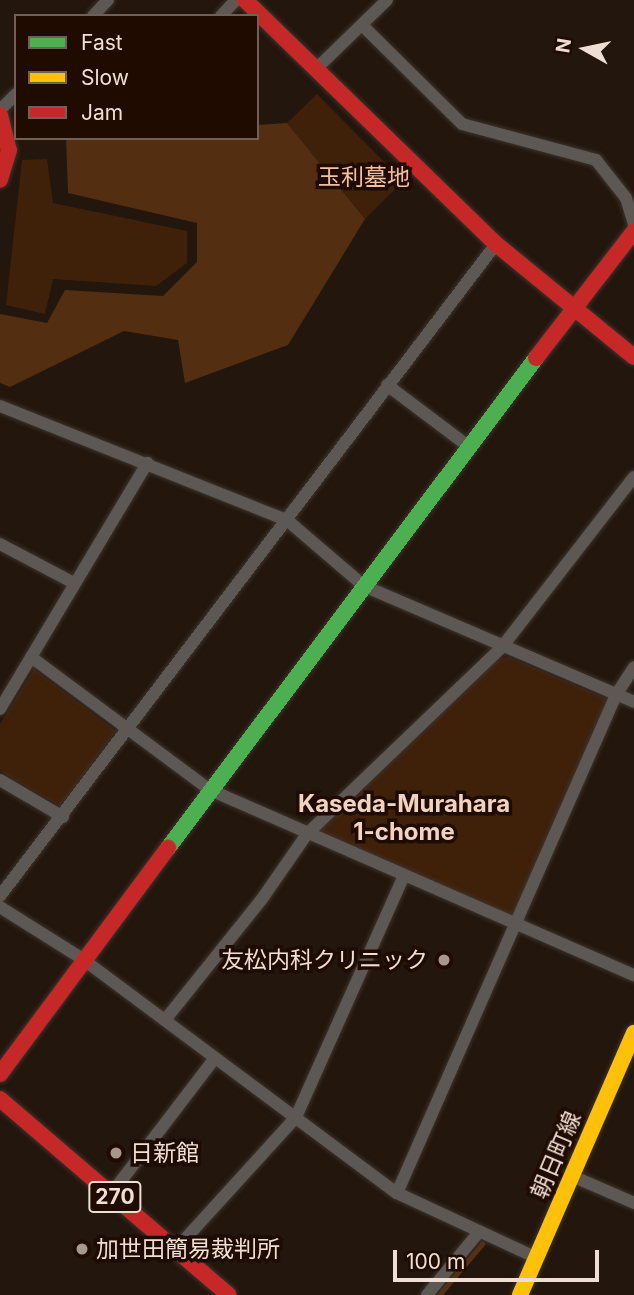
<!DOCTYPE html>
<html>
<head>
<meta charset="utf-8">
<style>
	body { margin:0 }
	#map { position:relative; width:634px; height:1295px; overflow:hidden; background:#22160d; font-family:Inter,"Noto Sans JP",sans-serif }
	div>[style] { position:absolute }
	[style*='--x'] { left:calc(var(--x)*1px); top:calc(var(--y)*1px); width:calc(var(--w)*1px); rotate:calc(var(--a)*1deg) }
	.green>* { inset:0; background:#3f210a }
	.forest>* { inset:0; background:#542e10 }
	.stream>* { height:4.5px; margin:-2.25px; padding:0 2.25px; transform-origin:2.25px; border-radius:2.25px; background:#5a3112 }
	.roads { filter:drop-shadow(0 0 2px #3d332b) drop-shadow(0 0 2px #3d332b) }
	.street>* { height:12px; margin:-6px; padding:0 6px; transform-origin:6px; border-radius:6px; background:#5e5855 }
	.fast>* { height:16px; margin:-8px; padding:0 8px; transform-origin:8px; border-radius:8px; background:#4caf50 }
	.slow>* { height:16px; margin:-8px; padding:0 8px; transform-origin:8px; border-radius:8px; background:#ffc107 }
	.jam>* { height:16px; margin:-8px; padding:0 8px; transform-origin:8px; border-radius:8px; background:#c62828 }
	.dots>* { width:19px; height:19px; translate:-50% -50%; box-sizing:border-box; border:4px solid #200b00; border-radius:50% }
	span { translate:-50% -50%; white-space:nowrap; text-align:center; line-height:1.15; -webkit-text-stroke:7px #200b00; paint-order:stroke }
	.shield-label span { padding:2px 5px; background:#200b00; border:2px solid; border-radius:5px; -webkit-text-stroke-width:0 }
	.shield-label { font-size:21px; color:#eeded4; font-weight:700 }
	.park-label { font-size:23px; color:#f4c19e }
	.poi-label { font-size:23px; color:#eeded4 }
	.right { translate:-100% -50%; text-align:right }
	.left { translate:0 -50%; text-align:left }
	.street-label { font-size:23px; color:#eeded4 }
	.neighbourhood-label { font-size:24px; color:#f2d3c0; font-weight:700 }
	.legend { position:absolute; left:14px; top:14px; width:245px; height:126px; box-sizing:border-box; background:#200b00; border:2px solid #725f55; margin:0; padding:9px 12px; list-style:none; font-size:21px; color:#eeded4 }
	.legend li { display:flex; align-items:center; gap:14px; height:35px }
	.legend b { width:35px; border:2px solid #725f55 }
	.north { position:absolute; left:550px; top:14px; width:70px; height:70px; -webkit-text-stroke:5px #200b00; paint-order:stroke; rotate:279deg; font-size:19px; font-weight:700; line-height:28px; text-align:center; color:#eeded4 }
	.north::after { content:''; display:block; margin:auto; width:24px; height:32px; background:#eeded4; clip-path:polygon(50% 0,100% 100%,50% 72%,0 100%) }
	.scale { position:absolute; left:393px; top:1250px; width:206px; height:32px; box-sizing:border-box; border:4px solid #eeded4; border-top:0; padding-left:9px; font-size:21px; line-height:24px; white-space:nowrap; color:#eeded4; -webkit-text-stroke:5px #200b00; paint-order:stroke }
</style>
</head>
<body>
<div id="map">
	<div class="green">
		<div style="clip-path:polygon(317px 94px,403px 181px,365px 219px,287px 123px)"></div>
		<div style="clip-path:polygon(47px 159px,53px 203px,187px 231px,187px 263px,156px 286px,53px 279px,45px 314px,6px 305px,22px 160px)"></div>
		<div style="clip-path:polygon(509px 657px,608px 699px,513px 916px,320px 831px,499px 658px)"></div>
		<div style="clip-path:polygon(34px 669px,116px 731px,60px 806px,0 771px,0 724px)"></div>
	</div>
	<div class="forest">
		<div style="clip-path:polygon(287px 123px,365px 219px,288px 345px,185px 383px,178px 340px,124px 331px,10px 387px,0 383px,0 314px,47px 323px,65px 290px,163px 296px,197px 262px,197px 223px,68px 193px,66px 138px,257px 138px,257px 125px)"></div>
	</div>
	<div class="stream">
		<div style="--x:439;--y:1295;--w:67;--a:-49.9"></div>
	</div>
	<div class="roads">
		<div class="street">
			<div style="--x:93;--y:16;--w:22;--a:-47"></div>
			<div style="--x:221;--y:16;--w:22;--a:-47"></div>
			<div style="--x:363;--y:26;--w:139;--a:44.7"></div>
			<div style="--x:462;--y:124;--w:139;--a:15"></div>
			<div style="--x:596;--y:160;--w:48;--a:51.7"></div>
			<div style="--x:626;--y:198;--w:28;--a:73"></div>
			<div style="--x:316;--y:69;--w:99;--a:-44.2"></div>
			<div style="--x:0;--y:110;--w:23;--a:-45"></div>
			<div style="--x:387;--y:385;--w:101;--a:37"></div>
			<div style="--x:0;--y:406;--w:309;--a:21.7"></div>
			<div style="--x:287;--y:520;--w:101;--a:40.6"></div>
			<div style="--x:364;--y:586;--w:294;--a:23.2"></div>
			<div style="--x:0;--y:544;--w:84;--a:27.8"></div>
			<div style="--x:31;--y:657;--w:223;--a:36.6"></div>
			<div style="--x:210;--y:790;--w:463;--a:23.6"></div>
			<div style="--x:0;--y:709;--w:287;--a:-59.1"></div>
			<div style="--x:0;--y:780;--w:73;--a:30.4"></div>
			<div style="--x:0;--y:896;--w:819;--a:-52.74"></div>
			<div style="--x:0;--y:907;--w:99;--a:32.2"></div>
			<div style="--x:84;--y:960;--w:390;--a:36.7"></div>
			<div style="--x:397;--y:1193;--w:154;--a:24.9"></div>
			<div style="--x:165;--y:1020;--w:155;--a:-51.3"></div>
			<div style="--x:262;--y:899;--w:79;--a:-55.3"></div>
			<div style="--x:307;--y:834;--w:270;--a:-43.8"></div>
			<div style="--x:502;--y:647;--w:215;--a:-52.2"></div>
			<div style="--x:572;--y:1176;--w:68;--a:23.5"></div>
			<div style="--x:397;--y:1193;--w:544;--a:-66.26"></div>
			<div style="--x:616;--y:695;--w:33;--a:-57"></div>
			<div style="--x:111;--y:1194;--w:171;--a:-52.6"></div>
			<div style="--x:176;--y:1249;--w:178;--a:-47.7"></div>
			<div style="--x:296;--y:1117;--w:265;--a:-65.9"></div>
			<div style="--x:427;--y:1295;--w:82;--a:-50.5"></div>
		</div>
		<div class="fast">
			<div style="--x:168;--y:848;--w:613;--a:-53.09"></div>
		</div>
		<div class="slow">
			<div style="--x:520;--y:1295;--w:286;--a:-66.5"></div>
		</div>
		<div class="jam">
			<div style="--x:245;--y:0;--w:350;--a:44.2"></div>
			<div style="--x:496;--y:244;--w:178;--a:39.3"></div>
			<div style="--x:0;--y:115;--w:36;--a:76"></div>
			<div style="--x:9;--y:150;--w:31;--a:107"></div>
			<div style="--x:536;--y:358;--w:160;--a:-52.3"></div>
			<div style="--x:0;--y:1074;--w:282;--a:-53.4"></div>
			<div style="--x:0;--y:1099;--w:301;--a:40.6"></div>
		</div>
	</div>
	<div class="dots">
		<div style="left:444px;top:960px;background:#a7988e"></div>
		<div style="left:116px;top:1153px;background:#a7988e"></div>
		<div style="left:82px;top:1249px;background:#a7988e"></div>
	</div>
	<div class="shield-label">
		<span style="left:115px;top:1197px">270</span>
	</div>
	<div class="park-label">
		<span style="left:364px;top:177px">玉利墓地</span>
	</div>
	<div class="poi-label">
		<span class="right" style="left:428px;top:960px">友松内科クリニック</span>
		<span class="left" style="left:130px;top:1153px">日新館</span>
		<span class="left" style="left:96px;top:1249px">加世田簡易裁判所</span>
	</div>
	<div class="street-label">
		<span style="left:556px;top:1155px;rotate:-67deg">朝日町線</span>
	</div>
	<div class="neighbourhood-label">
		<span style="left:404px;top:818px">Kaseda-Murahara<br>1-chome</span>
	</div>
	<ul class="legend">
	<li><b style="height:9px;background:#4caf50"></b>Fast</li>
	<li><b style="height:9px;background:#ffc107"></b>Slow</li>
	<li><b style="height:9px;background:#c62828"></b>Jam</li>
	</ul>
	<div class="north">N</div>
	<div class="scale">100 m</div>
</div>
</body>
</html>
